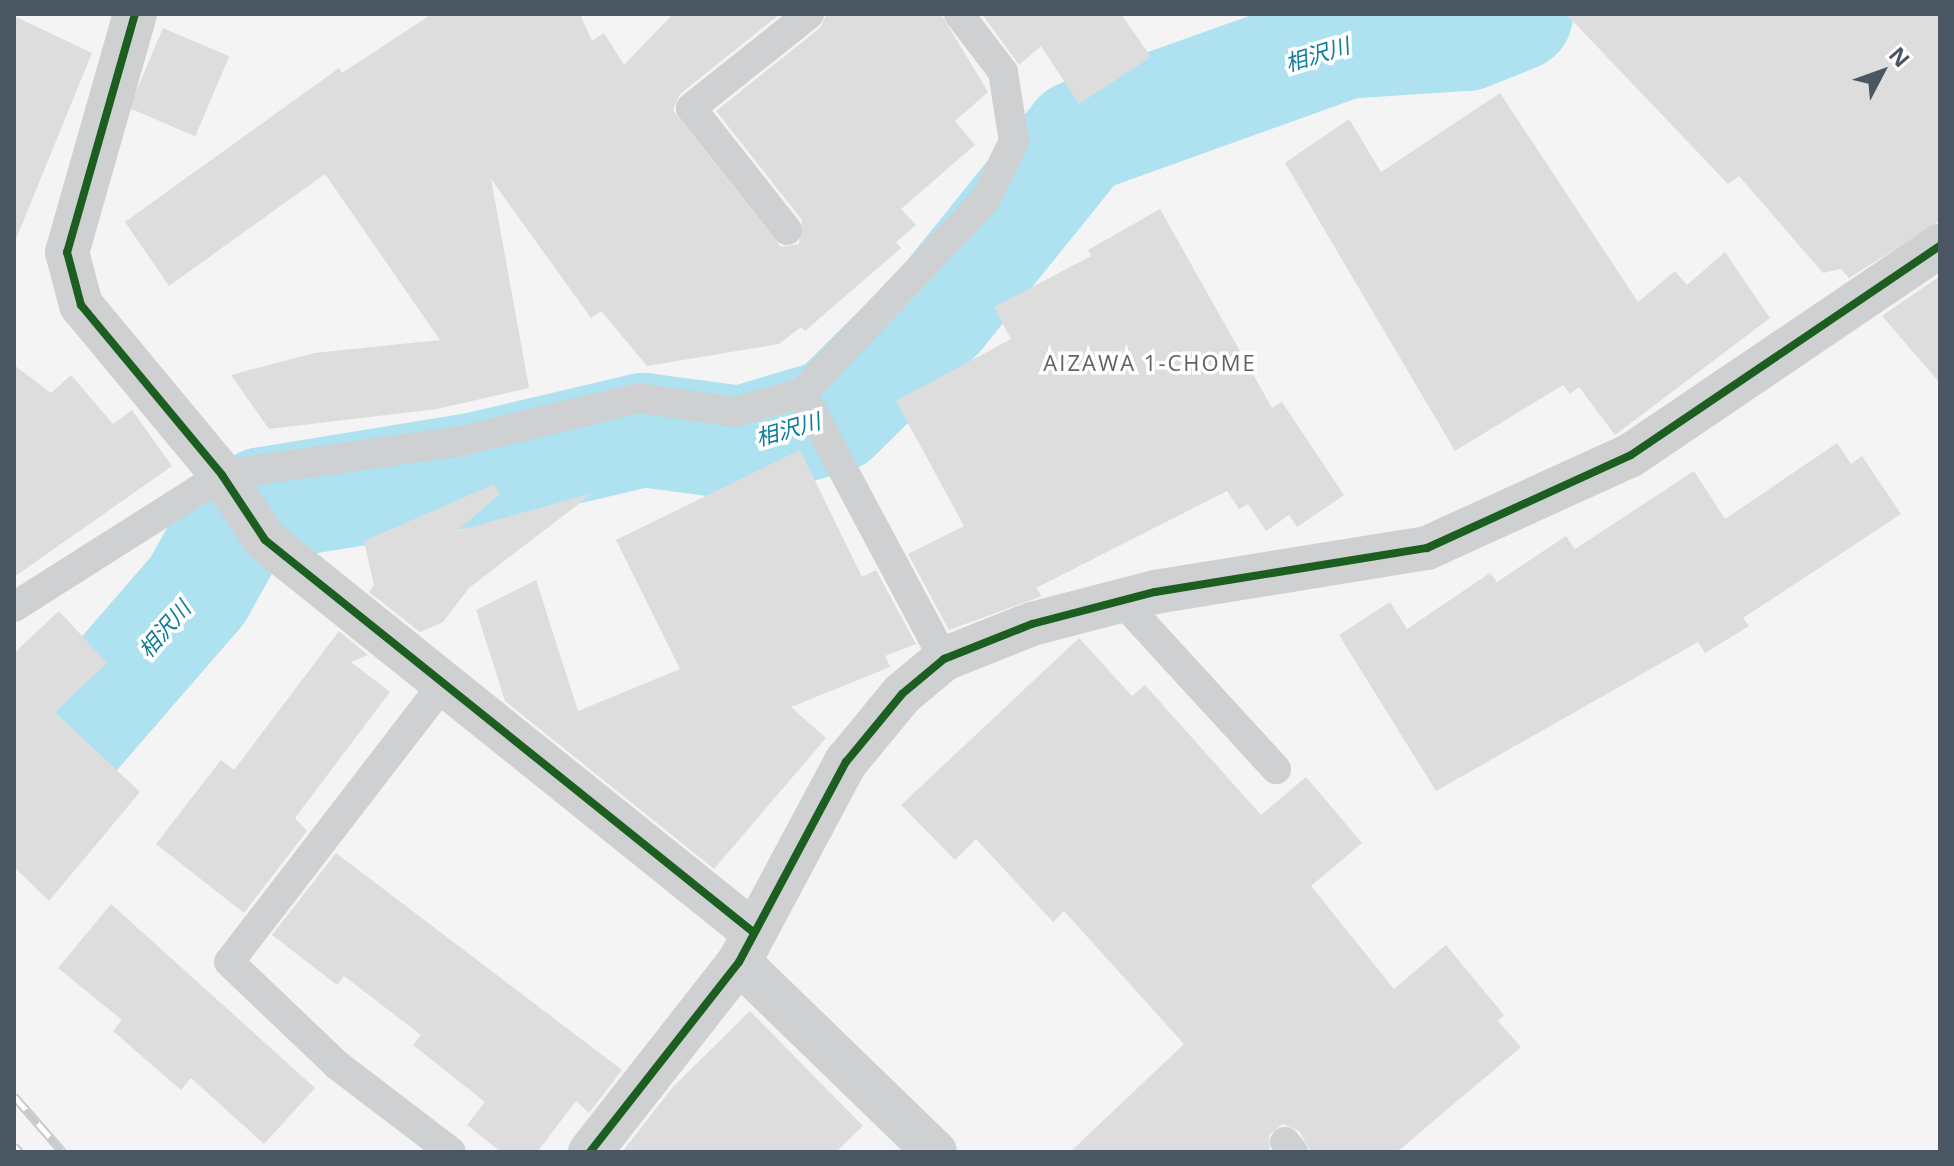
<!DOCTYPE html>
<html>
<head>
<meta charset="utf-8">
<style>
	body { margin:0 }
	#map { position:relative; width:1954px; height:1166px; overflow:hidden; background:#f4f4f4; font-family:"Open Sans","Noto Sans JP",sans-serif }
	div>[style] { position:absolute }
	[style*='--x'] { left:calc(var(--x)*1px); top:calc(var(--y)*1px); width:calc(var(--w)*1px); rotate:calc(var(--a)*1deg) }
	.river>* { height:114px; margin:-57px; padding:0 57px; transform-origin:57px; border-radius:57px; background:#aee2f0 }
	.building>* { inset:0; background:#ddddde; transform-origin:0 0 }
	.lane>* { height:30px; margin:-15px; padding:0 15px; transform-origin:15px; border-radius:15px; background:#ced0d2 }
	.street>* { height:44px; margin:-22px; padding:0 22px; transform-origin:22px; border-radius:22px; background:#ced0d2 }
	.rail>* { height:9px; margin-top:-4.5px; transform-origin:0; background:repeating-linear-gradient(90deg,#fff 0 18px,#c9cacc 0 36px); box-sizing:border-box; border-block:2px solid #c9cacc }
	.cycleway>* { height:8px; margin:-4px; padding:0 4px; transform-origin:4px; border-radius:4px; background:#1b5e20 }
	span { translate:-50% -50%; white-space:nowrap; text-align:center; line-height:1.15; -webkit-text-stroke:7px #fff; paint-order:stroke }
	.water-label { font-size:22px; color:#0c7c9b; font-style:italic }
	.neighbourhood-label { font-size:22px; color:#5f6368; letter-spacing:2px }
	.frame { position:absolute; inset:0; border:16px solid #4a5661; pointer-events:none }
	.north { position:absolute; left:1842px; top:32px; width:80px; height:80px; -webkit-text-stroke:6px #fff; paint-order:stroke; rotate:49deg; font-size:22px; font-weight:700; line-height:32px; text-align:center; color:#4a5661 }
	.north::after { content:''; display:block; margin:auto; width:28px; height:36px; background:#4a5661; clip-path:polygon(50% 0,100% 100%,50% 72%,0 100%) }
</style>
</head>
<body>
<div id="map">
	<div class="river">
		<div style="--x:14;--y:802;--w:279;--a:-49.1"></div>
		<div style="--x:197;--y:591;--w:68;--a:-60.8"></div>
		<div style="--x:230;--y:532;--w:44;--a:-39.5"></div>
		<div style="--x:264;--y:504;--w:217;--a:-9.3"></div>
		<div style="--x:478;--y:469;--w:170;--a:-13.3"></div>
		<div style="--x:643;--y:430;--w:99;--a:7.6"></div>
		<div style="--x:741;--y:443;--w:98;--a:-16.6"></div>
		<div style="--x:835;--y:415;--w:145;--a:-44.7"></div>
		<div style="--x:938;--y:313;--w:226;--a:-51.1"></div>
		<div style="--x:1080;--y:137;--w:282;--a:-19.7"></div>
		<div style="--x:1345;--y:42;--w:121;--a:-3.8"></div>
		<div style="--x:1466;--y:34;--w:54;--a:-21.8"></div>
	</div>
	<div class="building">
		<div style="clip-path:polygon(432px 14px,580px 14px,592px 41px,604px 33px,624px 65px,673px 14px,780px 14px,680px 94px,673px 110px,781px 247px,799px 244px,802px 220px,716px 111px,820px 28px,827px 14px,941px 14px,988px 92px,955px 121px,975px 145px,901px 209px,916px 225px,896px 242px,901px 248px,805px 331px,801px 327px,779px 344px,647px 366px,601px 311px,591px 318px,491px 179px,529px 388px,437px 409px,269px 429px,231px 375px,314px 353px,440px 340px,325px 174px,169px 286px,125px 222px,339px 68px,342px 73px)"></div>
		<div style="clip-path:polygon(982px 14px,1121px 14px,1151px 57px,1079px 104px,1041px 46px,1019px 65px)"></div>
		<div style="clip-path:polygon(1566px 14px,1940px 14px,1940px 221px,1849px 278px,1841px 269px,1823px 273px,1739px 176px,1728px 184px)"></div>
		<div style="clip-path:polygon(14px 16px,92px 53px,16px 239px,14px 238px)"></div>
		<div style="left:163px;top:28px;width:72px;height:87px;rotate:23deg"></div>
		<div style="clip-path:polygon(1500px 93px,1638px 302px,1675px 271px,1687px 285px,1725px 252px,1770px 318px,1615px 435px,1579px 387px,1570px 394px,1563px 385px,1455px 451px,1285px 163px,1349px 119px,1381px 172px)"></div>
		<div style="clip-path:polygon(1160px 209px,1272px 408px,1282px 402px,1344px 495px,1297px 527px,1289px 515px,1266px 531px,1248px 504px,1239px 509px,1227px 491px,1036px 588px,1042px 596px,949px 630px,908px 554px,964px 526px,896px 401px,1011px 339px,994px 307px,1091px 256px,1088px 250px)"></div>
		<div style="clip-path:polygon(1940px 276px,1940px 383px,1882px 316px)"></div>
		<div style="clip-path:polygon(14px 365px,51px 393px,71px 375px,113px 424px,132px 410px,172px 466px,14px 577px)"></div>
		<div style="clip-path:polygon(1837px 443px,1851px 464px,1862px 456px,1901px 514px,1743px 618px,1749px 626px,1705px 653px,1698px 642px,1436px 791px,1339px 635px,1390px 602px,1407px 629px,1490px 573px,1497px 582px,1566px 536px,1575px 549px,1694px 471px,1725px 519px)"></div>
		<div style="clip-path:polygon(800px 450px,862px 577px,876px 570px,916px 644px,885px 656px,890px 667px,791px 707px,826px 738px,714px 869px,505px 701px,476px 610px,536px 580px,578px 711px,680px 669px,616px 540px)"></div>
		<div style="clip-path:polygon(494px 484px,500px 494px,457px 531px,593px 493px,469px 588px,443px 622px,420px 632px,369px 592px,374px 585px,364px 541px)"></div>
		<div style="clip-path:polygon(59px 611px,107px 663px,55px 712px,140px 792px,49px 901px,14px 867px,14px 653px)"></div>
		<div style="clip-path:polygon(339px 631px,368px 655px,351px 662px,390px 692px,295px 818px,307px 831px,244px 913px,156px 844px,221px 760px,234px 770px)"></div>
		<div style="clip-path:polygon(1079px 638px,1132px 696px,1145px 685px,1261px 815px,1306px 777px,1362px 843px,1311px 886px,1394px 989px,1446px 945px,1504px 1015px,1498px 1021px,1521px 1047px,1397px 1152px,1311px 1152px,1299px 1131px,1283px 1124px,1269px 1135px,1270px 1152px,1070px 1152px,1184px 1044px,1064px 911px,1053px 922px,976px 839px,955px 860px,901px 805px)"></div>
		<div style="clip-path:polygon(336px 853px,622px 1070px,589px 1113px,576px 1101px,537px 1152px,501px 1152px,467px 1125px,485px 1102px,413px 1045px,421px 1035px,344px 976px,337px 985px,272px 935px)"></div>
		<div style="clip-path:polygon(111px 904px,315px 1088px,264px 1144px,191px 1078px,181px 1090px,113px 1031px,122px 1020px,58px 968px)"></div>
		<div style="clip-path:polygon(750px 1011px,863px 1126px,836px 1152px,622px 1152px,673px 1087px)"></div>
	</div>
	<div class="lane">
		<div style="--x:787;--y:230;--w:155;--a:-128.2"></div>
		<div style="--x:691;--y:108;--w:151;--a:-38.5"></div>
		<div style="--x:802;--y:393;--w:302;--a:61.9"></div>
		<div style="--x:1122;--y:601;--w:228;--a:47.5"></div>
		<div style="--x:14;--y:607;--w:246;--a:-32.4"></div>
		<div style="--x:222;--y:475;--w:241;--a:-8.1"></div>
		<div style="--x:461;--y:441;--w:183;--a:-13.6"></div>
		<div style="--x:639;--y:398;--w:96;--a:8.4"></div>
		<div style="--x:734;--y:412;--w:71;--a:-15.6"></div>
		<div style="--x:802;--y:393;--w:266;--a:-46.5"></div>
		<div style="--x:985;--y:200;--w:66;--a:-63.8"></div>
		<div style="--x:1014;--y:141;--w:70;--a:-99.1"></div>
		<div style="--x:1003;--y:72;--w:73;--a:-127.2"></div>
		<div style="--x:444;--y:683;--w:352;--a:127.6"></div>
		<div style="--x:229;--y:962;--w:149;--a:43.6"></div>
		<div style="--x:337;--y:1065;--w:143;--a:37.3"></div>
		<div style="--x:1285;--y:1142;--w:13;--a:51"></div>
	</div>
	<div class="street">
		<div style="--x:135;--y:14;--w:248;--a:105.9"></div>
		<div style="--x:67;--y:252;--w:55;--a:75.2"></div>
		<div style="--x:81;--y:305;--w:221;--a:50.3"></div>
		<div style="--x:222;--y:475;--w:78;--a:56.5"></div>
		<div style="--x:265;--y:540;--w:625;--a:38.76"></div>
		<div style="--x:739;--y:962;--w:273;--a:44.1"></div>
		<div style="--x:590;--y:1152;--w:241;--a:-51.9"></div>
		<div style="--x:739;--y:962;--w:227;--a:-61.9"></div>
		<div style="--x:846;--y:762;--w:88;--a:-50.5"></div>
		<div style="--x:902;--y:694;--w:55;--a:-39.8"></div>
		<div style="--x:944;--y:659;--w:95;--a:-21.7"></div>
		<div style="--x:1032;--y:624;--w:127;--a:-14.6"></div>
		<div style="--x:1155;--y:592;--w:276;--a:-9.2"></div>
		<div style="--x:1427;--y:548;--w:224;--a:-24.5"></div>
		<div style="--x:1631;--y:455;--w:373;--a:-34.1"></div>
	</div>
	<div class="rail">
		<div style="--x:14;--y:1096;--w:74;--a:48.8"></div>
		<div style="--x:14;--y:1146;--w:8;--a:45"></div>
	</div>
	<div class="cycleway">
		<div style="--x:135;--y:14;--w:248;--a:105.9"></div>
		<div style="--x:67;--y:252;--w:55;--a:75.2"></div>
		<div style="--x:81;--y:305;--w:221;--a:50.3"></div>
		<div style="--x:222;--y:475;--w:78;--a:56.5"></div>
		<div style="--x:265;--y:540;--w:625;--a:38.76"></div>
		<div style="--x:590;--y:1152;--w:241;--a:-51.9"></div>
		<div style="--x:739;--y:962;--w:227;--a:-61.9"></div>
		<div style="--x:846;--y:762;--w:88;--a:-50.5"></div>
		<div style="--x:902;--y:694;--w:55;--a:-39.8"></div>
		<div style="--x:944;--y:659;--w:95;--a:-21.7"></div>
		<div style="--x:1032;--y:624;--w:127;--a:-14.6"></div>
		<div style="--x:1155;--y:592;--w:276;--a:-9.2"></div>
		<div style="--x:1427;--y:548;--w:224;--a:-24.5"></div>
		<div style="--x:1631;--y:455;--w:373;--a:-34.1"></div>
	</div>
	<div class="water-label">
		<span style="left:1317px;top:54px;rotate:-17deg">相沢川</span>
		<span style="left:788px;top:429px;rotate:-16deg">相沢川</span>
		<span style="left:164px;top:629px;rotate:-49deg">相沢川</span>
	</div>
	<div class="neighbourhood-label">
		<span style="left:1150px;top:363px">AIZAWA 1-CHOME</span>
	</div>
	<div class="frame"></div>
	<div class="north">N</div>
</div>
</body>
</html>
